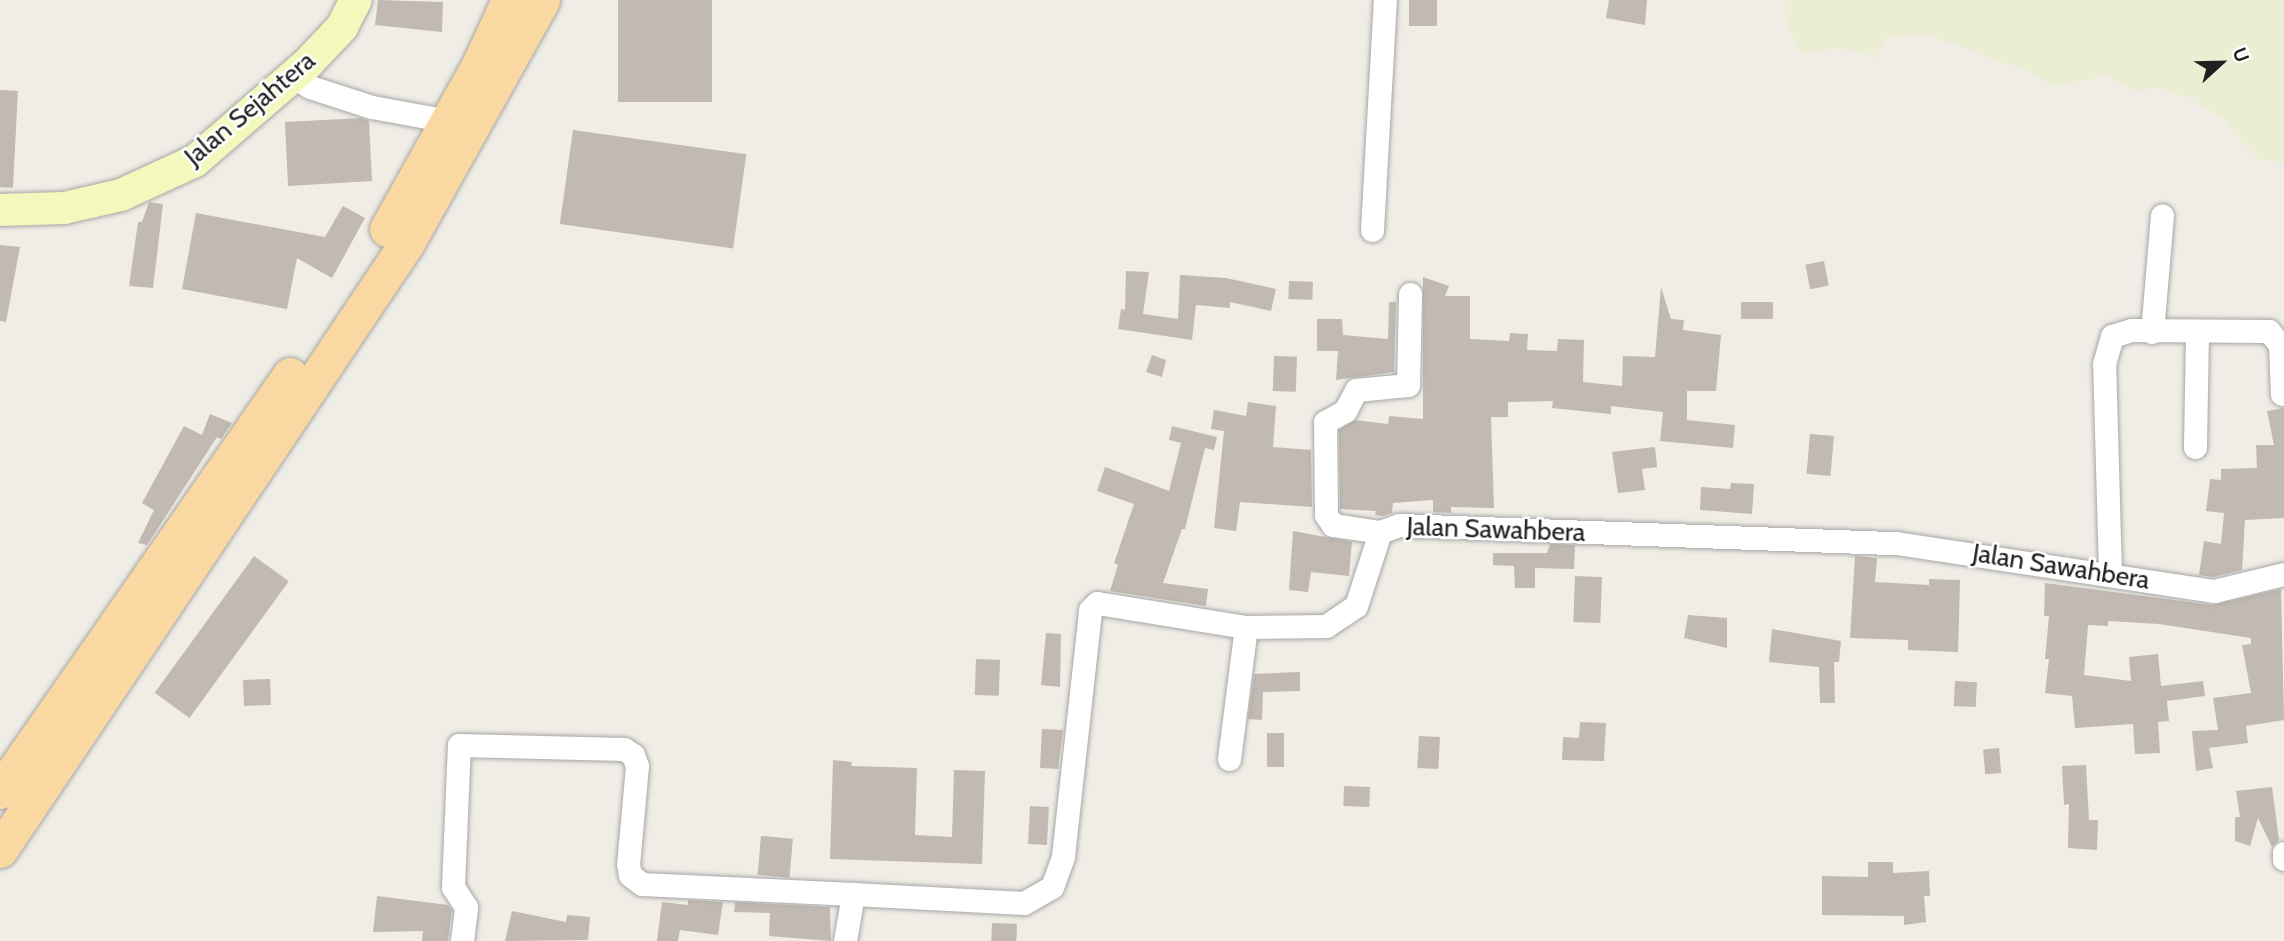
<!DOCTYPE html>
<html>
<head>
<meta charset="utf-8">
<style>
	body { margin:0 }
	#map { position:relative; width:2284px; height:941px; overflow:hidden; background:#f0ede6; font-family:Cabin,sans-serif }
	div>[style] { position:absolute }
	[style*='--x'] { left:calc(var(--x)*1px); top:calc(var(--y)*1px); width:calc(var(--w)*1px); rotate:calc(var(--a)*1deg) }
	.farmland>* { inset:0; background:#ebeed2 }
	.building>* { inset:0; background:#c1b9b2; transform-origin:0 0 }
	.roads { filter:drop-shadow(0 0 2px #a7a7a7) drop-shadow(0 0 2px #a7a7a7) }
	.street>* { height:23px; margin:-11.5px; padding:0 11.5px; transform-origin:11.5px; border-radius:11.5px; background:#fff }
	.secondary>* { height:32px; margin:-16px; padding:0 16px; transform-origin:16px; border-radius:16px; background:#f3f9bc }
	.primary>* { height:35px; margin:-17.5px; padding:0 17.5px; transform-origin:17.5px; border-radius:17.5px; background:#fad8a1 }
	span { translate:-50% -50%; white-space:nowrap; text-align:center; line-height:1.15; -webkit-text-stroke:5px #fff; paint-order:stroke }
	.street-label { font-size:26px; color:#202020 }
	.north { position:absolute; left:2186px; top:28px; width:70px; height:70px; -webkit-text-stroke:5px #fff; paint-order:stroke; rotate:68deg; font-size:19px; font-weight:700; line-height:28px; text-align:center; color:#202020 }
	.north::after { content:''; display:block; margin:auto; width:24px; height:32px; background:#202020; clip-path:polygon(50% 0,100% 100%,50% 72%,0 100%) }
</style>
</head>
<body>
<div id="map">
	<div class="farmland">
		<div style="clip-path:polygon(1785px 0,2284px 0,2284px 163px,2257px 159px,2223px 119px,2192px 99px,2160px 88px,2134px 91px,2106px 75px,2054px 87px,2031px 73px,1926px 34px,1885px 38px,1877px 58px,1840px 48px,1802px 54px,1786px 25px)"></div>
	</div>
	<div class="building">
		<div style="clip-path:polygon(378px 0,443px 2px,442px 32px,375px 25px)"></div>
		<div style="left:618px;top:0;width:94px;height:102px"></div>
		<div style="left:1409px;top:0;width:28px;height:26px"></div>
		<div style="clip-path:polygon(1609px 0,1647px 0,1645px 25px,1606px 18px)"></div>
		<div style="left:0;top:90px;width:18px;height:97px;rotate:3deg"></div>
		<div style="clip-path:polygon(361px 118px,369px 121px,372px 181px,288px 186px,285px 122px)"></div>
		<div style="left:573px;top:130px;width:175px;height:95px;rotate:8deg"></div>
		<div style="clip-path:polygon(149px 202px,163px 204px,153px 288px,129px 286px,138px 222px,142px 222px)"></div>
		<div style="clip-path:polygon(343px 206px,365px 218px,332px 278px,297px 258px,287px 309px,182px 289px,196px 213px,325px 237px)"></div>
		<div style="clip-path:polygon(0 245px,20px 247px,6px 322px,0 321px)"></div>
		<div style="left:1824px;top:261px;width:25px;height:19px;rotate:79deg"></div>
		<div style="clip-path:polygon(1126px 271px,1149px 272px,1143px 314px,1178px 319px,1180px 275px,1226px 278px,1276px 289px,1271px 311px,1230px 302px,1230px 308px,1196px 305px,1192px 340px,1118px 329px,1121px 309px,1125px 310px)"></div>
		<div style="clip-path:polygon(1423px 277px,1449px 286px,1445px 296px,1470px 296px,1470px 339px,1509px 341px,1510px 333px,1528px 334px,1527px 350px,1557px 351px,1558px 339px,1584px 340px,1583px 382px,1622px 386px,1623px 356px,1655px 357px,1661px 287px,1671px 319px,1684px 320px,1683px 330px,1721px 335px,1716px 391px,1687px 391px,1687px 420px,1735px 425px,1733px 448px,1660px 441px,1663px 412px,1611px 406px,1611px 414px,1552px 408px,1553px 401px,1508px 402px,1508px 417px,1491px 417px,1494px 508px,1451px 507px,1451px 513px,1433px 512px,1433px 500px,1393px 503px,1392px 513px,1383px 516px,1375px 515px,1376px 511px,1340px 509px,1339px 430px,1355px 420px,1388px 424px,1389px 416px,1423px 419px)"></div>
		<div style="left:1289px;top:281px;width:24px;height:18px;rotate:2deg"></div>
		<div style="clip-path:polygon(1389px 302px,1396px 302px,1394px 372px,1336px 380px,1338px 351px,1317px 351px,1317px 319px,1342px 319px,1343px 335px,1388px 339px)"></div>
		<div style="left:1741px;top:302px;width:32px;height:17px"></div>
		<div style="clip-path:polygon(1152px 355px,1166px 360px,1162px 377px,1146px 372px)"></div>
		<div style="left:1274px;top:356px;width:23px;height:35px;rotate:2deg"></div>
		<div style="clip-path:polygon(1248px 402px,1276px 406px,1273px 447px,1311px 450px,1312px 507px,1240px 502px,1236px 531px,1214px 528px,1224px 431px,1211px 429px,1214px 410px,1246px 416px)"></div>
		<div style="clip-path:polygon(2284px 408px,2284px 518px,2245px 520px,2242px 570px,2213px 577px,2199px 575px,2204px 541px,2221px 544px,2224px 513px,2206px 511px,2210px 479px,2221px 480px,2221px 469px,2257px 468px,2256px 445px,2274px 445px,2267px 411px)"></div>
		<div style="clip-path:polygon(210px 414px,232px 423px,221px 439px,217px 437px,147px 545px,138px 543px,154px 510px,142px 503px,184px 426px,202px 435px)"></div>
		<div style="clip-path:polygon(1172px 426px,1217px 437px,1214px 450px,1205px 448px,1185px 529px,1182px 529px,1163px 583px,1208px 589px,1206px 606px,1110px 591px,1118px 565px,1114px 563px,1134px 504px,1097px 491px,1105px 467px,1169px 491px,1181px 443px,1169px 440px)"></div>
		<div style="left:1810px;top:434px;width:24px;height:40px;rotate:5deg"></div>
		<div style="clip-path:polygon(1655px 447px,1657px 467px,1642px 469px,1645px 490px,1618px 493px,1612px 452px)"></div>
		<div style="clip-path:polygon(1731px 483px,1754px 484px,1752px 514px,1700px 510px,1701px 487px,1730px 489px)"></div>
		<div style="clip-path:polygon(1293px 531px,1352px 542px,1349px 576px,1311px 572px,1308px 592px,1289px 590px)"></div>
		<div style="clip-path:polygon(1550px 544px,1575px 545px,1574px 569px,1535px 568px,1535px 588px,1515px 588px,1514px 566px,1493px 565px,1493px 553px,1547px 553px)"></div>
		<div style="left:254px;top:556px;width:43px;height:169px;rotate:36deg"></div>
		<div style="clip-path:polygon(1855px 556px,1877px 558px,1875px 582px,1929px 585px,1929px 579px,1960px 580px,1958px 652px,1908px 650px,1908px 640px,1850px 638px)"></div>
		<div style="left:1575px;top:576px;width:27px;height:46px;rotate:2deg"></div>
		<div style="clip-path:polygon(2045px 583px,2212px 605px,2281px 589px,2284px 720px,2246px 726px,2248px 743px,2209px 748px,2213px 768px,2196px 771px,2192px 731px,2218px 730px,2213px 698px,2251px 693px,2242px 645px,2251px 644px,2251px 638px,2159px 624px,2108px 621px,2108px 626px,2088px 625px,2084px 675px,2131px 681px,2129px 657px,2158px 654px,2161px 686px,2203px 681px,2205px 696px,2167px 701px,2169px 721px,2158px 722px,2160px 753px,2135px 754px,2133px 724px,2075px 728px,2072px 696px,2045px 693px,2049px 659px,2045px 659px,2049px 616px,2044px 616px)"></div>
		<div style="clip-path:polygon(1688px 615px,1727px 618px,1727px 648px,1684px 638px)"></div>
		<div style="clip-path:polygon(1772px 629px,1841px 641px,1839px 662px,1834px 662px,1835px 703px,1820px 703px,1819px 667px,1769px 662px)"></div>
		<div style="clip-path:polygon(1046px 633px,1061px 634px,1060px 687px,1041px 685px)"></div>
		<div style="left:976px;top:659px;width:24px;height:36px;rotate:2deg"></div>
		<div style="clip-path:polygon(1300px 672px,1300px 691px,1263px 692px,1262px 720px,1248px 719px,1254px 674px)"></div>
		<div style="left:270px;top:679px;width:26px;height:27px;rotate:88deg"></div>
		<div style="left:1955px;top:681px;width:22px;height:25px;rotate:3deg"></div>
		<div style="clip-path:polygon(1580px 722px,1606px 723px,1604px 761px,1562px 760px,1563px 737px,1579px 738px)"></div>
		<div style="clip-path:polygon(1042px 729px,1063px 730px,1058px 769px,1040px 768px)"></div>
		<div style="left:1267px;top:733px;width:17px;height:34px"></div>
		<div style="left:1419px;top:736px;width:21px;height:32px;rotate:3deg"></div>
		<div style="left:1999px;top:748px;width:25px;height:16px;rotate:85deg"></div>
		<div style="clip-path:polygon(833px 760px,852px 762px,851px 766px,917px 768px,915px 835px,952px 837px,954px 770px,985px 771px,982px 864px,830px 859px)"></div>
		<div style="clip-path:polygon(2086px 765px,2089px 820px,2098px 820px,2097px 850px,2068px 848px,2069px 804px,2064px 805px,2062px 766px)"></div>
		<div style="left:1344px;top:786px;width:26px;height:20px;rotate:2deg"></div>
		<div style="clip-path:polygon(2272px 787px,2279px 840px,2272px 847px,2258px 818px,2250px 846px,2235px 841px,2235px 817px,2240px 817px,2236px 791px)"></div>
		<div style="left:1030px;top:806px;width:19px;height:38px;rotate:3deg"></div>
		<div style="left:761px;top:836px;width:32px;height:39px;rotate:5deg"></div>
		<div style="clip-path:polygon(1868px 862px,1893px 862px,1893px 873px,1929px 871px,1930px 896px,1924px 896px,1926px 922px,1904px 925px,1904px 916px,1822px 915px,1822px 876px,1868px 877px)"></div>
		<div style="clip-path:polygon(377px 896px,448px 905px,452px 910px,448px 941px,422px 941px,423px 931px,373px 932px)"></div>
		<div style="clip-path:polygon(688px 900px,723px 902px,718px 935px,680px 930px,678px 941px,657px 941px,662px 902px,688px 905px)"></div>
		<div style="clip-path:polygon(735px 902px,830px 907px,831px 941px,769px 936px,770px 913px,734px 912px)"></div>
		<div style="clip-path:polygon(512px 911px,566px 922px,567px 915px,590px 917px,588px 940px,505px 941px)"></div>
		<div style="left:992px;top:923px;width:25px;height:18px;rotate:2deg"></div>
	</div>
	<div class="roads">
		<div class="street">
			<div style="--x:292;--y:76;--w:21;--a:31"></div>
			<div style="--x:310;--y:87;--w:65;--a:17.9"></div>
			<div style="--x:372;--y:107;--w:77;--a:10.4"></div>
			<div style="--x:1372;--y:230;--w:230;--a:-86.8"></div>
			<div style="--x:2152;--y:332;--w:117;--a:-85.1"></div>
			<div style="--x:2195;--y:447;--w:116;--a:-89"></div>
			<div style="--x:1380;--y:532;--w:48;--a:-171.5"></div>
			<div style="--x:1333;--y:525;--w:12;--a:-125"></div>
			<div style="--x:1326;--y:515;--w:93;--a:-90.6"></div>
			<div style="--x:1325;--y:422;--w:23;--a:-29"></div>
			<div style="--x:1345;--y:411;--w:24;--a:-62"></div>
			<div style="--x:1356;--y:390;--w:52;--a:-5.5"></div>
			<div style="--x:1408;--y:385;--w:91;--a:-88.7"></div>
			<div style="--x:2110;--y:573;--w:209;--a:-91.6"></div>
			<div style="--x:2104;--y:364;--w:29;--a:-74"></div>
			<div style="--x:2112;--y:336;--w:21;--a:-17"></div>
			<div style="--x:2132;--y:330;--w:137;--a:0.4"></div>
			<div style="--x:2269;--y:331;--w:18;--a:52"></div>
			<div style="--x:2280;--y:345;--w:49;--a:87.7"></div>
			<div style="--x:1229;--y:759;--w:133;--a:-82.7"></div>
			<div style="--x:2284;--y:853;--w:6;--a:90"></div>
			<div style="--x:462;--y:941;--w:34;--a:-83"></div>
			<div style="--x:466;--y:907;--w:24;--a:-123"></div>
			<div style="--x:453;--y:887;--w:142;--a:-87.6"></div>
			<div style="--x:459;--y:745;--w:165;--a:1.4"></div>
			<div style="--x:624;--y:749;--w:11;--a:34"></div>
			<div style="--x:633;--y:755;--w:12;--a:70"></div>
			<div style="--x:637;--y:766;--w:98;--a:95.2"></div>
			<div style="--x:628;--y:864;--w:11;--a:80"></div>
			<div style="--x:630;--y:875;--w:15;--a:37"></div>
			<div style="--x:642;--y:884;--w:211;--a:2.7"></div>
			<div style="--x:845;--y:941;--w:48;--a:-80.3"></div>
			<div style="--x:853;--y:894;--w:171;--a:3"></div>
			<div style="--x:1024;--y:903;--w:32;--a:-30"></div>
			<div style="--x:1052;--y:887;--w:33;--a:-70"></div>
			<div style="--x:1063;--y:856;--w:247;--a:-83.7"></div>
			<div style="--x:1090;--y:610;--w:10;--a:-45"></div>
			<div style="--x:1097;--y:603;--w:151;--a:9.2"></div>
			<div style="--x:1246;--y:627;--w:80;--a:-0.7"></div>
			<div style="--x:1326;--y:626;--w:36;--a:-34"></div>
			<div style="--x:1356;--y:606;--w:78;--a:-72"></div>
			<div style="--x:1380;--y:532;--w:20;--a:-20"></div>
			<div style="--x:1399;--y:525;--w:497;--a:2.1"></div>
			<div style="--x:1896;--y:543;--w:322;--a:8.6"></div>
			<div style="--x:2214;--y:591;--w:72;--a:-13.7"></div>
		</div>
		<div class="secondary">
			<div style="--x:0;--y:210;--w:64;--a:-1.8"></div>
			<div style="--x:64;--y:208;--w:58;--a:-12.8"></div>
			<div style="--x:121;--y:195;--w:81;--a:-24.7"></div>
			<div style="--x:195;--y:161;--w:150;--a:-40.9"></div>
			<div style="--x:308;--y:63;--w:50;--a:-46.6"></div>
			<div style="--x:342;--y:27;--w:30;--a:-63"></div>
		</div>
		<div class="primary">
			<div style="--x:387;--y:229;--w:188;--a:-60.7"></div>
			<div style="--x:479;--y:65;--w:72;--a:-65.2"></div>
			<div style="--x:0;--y:791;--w:507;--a:-55.12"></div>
			<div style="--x:0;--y:850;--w:731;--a:-56.16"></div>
			<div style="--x:407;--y:243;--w:278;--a:-60.9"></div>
		</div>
	</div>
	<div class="street-label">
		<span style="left:250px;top:109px;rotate:-40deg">Jalan Sejahtera</span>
		<span style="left:1496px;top:530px;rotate:2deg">Jalan Sawahbera</span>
		<span style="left:2061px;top:567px;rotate:9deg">Jalan Sawahbera</span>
	</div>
	<div class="north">U</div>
</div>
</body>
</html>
